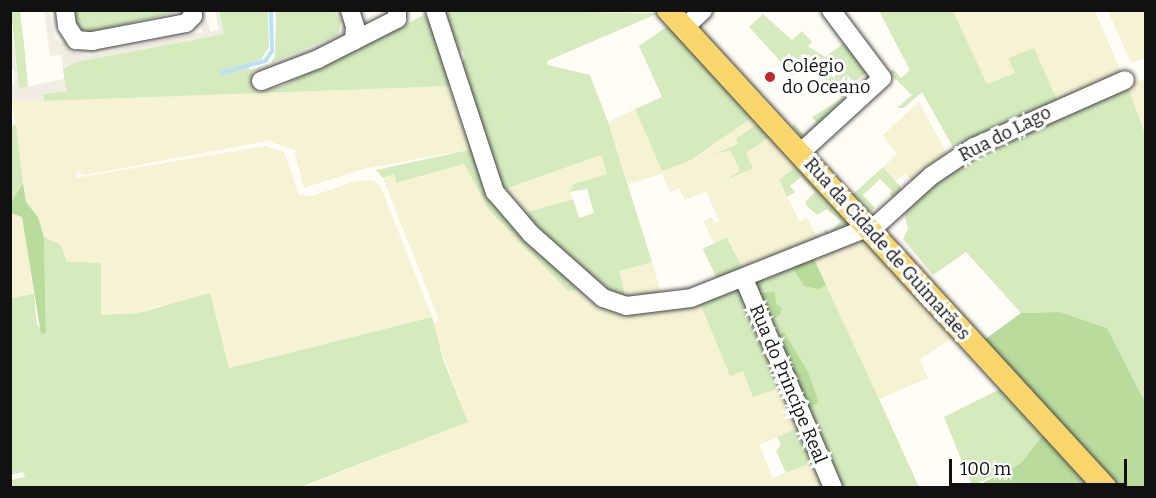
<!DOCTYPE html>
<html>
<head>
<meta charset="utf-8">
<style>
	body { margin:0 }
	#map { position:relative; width:1156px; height:498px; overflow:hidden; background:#fffdf5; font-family:Bitter,serif }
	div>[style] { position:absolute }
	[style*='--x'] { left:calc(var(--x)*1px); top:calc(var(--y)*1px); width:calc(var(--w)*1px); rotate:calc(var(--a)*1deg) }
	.farmland>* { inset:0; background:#f6f3d4 }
	.green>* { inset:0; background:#d5ebbd; transform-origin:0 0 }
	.forest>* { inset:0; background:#b9dc9c }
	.plaza>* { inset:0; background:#f1ede2 }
	.stream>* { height:4px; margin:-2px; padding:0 2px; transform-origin:2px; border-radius:2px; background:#b9e0f7 }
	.roads { filter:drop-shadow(0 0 2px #444) drop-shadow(0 0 2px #444) }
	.minor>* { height:18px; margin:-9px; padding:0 9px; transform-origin:9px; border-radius:9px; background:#fff }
	.major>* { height:22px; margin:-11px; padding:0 11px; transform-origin:11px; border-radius:11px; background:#f9d66b }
	.dots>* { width:16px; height:16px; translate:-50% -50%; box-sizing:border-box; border:3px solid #fff; border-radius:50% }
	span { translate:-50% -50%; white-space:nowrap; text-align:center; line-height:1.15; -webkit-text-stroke:6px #fff; paint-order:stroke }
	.poi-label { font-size:18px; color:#111 }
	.left { translate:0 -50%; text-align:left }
	.street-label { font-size:18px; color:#111 }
	.frame { position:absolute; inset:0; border:12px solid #111; pointer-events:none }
	.scale { position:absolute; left:949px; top:459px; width:178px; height:27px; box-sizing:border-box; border:3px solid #111; border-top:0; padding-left:8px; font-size:18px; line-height:21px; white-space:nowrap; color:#111; -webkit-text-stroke:4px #fff; paint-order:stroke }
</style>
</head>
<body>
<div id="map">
	<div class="farmland">
		<div style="clip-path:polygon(953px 11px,1095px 11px,1122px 74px,1058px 102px,1033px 48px,1015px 73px,987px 84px)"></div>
		<div style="clip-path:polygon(1108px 11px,1145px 11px,1145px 58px,1131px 63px)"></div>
		<div style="clip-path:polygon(1145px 79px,1145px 134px,1127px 84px)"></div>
		<div style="clip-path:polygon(455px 86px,473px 149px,363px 169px,304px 188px,294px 150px,268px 141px,85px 175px,77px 172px,75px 178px,265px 146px,284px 152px,299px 195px,312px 196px,356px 181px,372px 180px,380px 185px,432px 317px,228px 368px,161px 305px,138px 313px,100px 315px,67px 262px,61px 245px,44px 237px,38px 217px,26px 202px,12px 102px)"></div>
		<div style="clip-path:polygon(919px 102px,947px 154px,914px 183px,905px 173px,896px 181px,883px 167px,897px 154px,883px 135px)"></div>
		<div style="clip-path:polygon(635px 109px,662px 171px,699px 155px,753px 117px,798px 165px,779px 181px,800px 222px,806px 216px,819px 241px,744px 272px,728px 237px,714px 243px,703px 221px,712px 217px,715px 223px,719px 221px,706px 191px,685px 200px,679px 188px,670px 192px,662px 174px,628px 184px,608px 122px)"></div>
		<div style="clip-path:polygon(601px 155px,607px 174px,574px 184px,570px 192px,573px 199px,521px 214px,502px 191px)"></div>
		<div style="clip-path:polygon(464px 164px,489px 210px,581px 289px,590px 302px,622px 311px,678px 309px,700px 303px,730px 375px,743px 371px,783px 387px,800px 427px,759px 445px,773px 478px,815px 461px,826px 488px,301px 488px,468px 422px,435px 334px,434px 325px,439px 320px,383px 178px,394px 174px,397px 183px)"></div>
		<div style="clip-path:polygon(11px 213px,22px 216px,34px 294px,11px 298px)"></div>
		<div style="clip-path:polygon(864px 237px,954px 336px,920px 360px,928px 378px,879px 399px,813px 257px)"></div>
		<div style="clip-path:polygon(652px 262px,662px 296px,625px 297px,620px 271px)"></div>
	</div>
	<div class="green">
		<div style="clip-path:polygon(219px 10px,268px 11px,269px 47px,261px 60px,246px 64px,250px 70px,271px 63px,275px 57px,276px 11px,334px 11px,342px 18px,338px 35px,253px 71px,258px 92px,282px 86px,424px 15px,435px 25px,455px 86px,44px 101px,43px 94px,66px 91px,63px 69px,75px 62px,223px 34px)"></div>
		<div style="clip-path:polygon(441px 10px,659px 13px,547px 61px,548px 65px,590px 75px,608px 122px,652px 262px,620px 271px,625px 297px,608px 289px,521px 214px,573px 199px,579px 218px,594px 213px,587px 189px,569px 192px,574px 184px,607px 174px,601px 155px,506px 189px,498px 180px,461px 64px,465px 58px,463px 51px,455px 50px)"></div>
		<div style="clip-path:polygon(11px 11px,20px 11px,24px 44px,28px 87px,19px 89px)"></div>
		<div style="clip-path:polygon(73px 11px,181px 11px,87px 33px,76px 26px)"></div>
		<div style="clip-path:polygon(879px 11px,953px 11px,987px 84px,1015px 73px,1008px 58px,1034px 48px,1058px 102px,954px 149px,922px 92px,904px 108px,897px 108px,912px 95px,889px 73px,893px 69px,901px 78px,910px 70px)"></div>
		<div style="clip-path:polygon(763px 14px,792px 40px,802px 31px,812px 42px,808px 46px,825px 57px,847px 41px,871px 69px,855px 82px,859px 90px,807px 136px,800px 136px,792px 127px,794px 124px,804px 135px,817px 123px,812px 117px,842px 98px,815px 73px,828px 61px,825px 58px,815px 67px,810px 62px,793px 75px,749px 27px)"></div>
		<div style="clip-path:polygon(669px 25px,753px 117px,691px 160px,662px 171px,635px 109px,662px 97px,639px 46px)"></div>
		<div style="clip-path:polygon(1127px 84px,1145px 134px,1145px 402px,1107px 328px,1060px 312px,1021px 313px,966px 252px,933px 275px,903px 239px,908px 229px,905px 215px,908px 205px,962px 162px)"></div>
		<div style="clip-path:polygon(759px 123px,771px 136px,746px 153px,753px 168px,724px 181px,740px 171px,730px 150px,713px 155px,738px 144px,736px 139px)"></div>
		<div style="clip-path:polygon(16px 125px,23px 183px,11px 202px,11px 126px)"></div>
		<div style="clip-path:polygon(473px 149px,483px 188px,581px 289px,568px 291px,489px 210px,464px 164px,396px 183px,394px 174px,383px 178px,376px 170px)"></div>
		<div style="clip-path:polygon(798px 165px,854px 227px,827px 237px,824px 229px,830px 232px,841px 221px,827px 209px,817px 215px,806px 205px,805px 202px,815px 192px,801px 177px,790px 186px,795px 192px,787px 197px,779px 180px)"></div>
		<div style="clip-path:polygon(883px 167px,904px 191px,894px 199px,890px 194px,892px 191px,880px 179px,863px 195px,875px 208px,870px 212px,853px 194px)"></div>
		<div style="clip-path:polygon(44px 237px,61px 245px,67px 262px,101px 263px,101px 315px,138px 313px,210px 293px,229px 368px,432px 317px,443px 359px,468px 422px,301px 487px,11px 488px,11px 480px,25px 477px,23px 472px,11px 475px,11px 298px,34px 294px,37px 325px,46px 333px)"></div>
		<div style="left:727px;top:237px;width:39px;height:27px;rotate:64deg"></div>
		<div style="clip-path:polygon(813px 257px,879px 399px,919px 487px,842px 487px,773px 339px,755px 280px)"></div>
		<div style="clip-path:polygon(735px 290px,740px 291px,783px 387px,753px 397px,743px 371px,730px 376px,700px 303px)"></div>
		<div style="clip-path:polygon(1004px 387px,1046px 431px,1021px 463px,972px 486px,944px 417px)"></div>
		<div style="clip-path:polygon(800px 427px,815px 461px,786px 473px,776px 451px,781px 444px,777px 437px)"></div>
	</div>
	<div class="forest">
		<div style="clip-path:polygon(23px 183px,26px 202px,38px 217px,44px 237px,46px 333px,41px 334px,22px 217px,11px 213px,11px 202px)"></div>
		<div style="clip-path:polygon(813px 257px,826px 285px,819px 289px,804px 286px,791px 265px)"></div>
		<div style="clip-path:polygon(765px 276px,760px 293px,775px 292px,776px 304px,782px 308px,780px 315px,767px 324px,752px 287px,755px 280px)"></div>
		<div style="clip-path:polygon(1060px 312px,1107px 328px,1145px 402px,1145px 487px,1112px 487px,984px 340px,1021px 313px)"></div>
		<div style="clip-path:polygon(784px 332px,808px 372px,817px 397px,818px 402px,809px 410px,773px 339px)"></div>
		<div style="clip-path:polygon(1046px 431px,1097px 487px,973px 488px,1021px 463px)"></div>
	</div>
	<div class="plaza">
		<div style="clip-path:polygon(10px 11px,19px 88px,64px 79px,67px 91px,43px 94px,44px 101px,12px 102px,11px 85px,15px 84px,14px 70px,11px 70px)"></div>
		<div style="clip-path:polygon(44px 11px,49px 11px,55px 37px,61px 44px,67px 39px,75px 44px,71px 51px,79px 54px,89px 56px,202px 32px,198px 11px,212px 11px,204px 12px,211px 32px,219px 30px,215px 11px,219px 11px,224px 34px,75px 62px,63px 69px,61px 55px,50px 56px)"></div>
		<div style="clip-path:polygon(334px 11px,341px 11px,347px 23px,340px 39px,253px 75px,252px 71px,338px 35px,343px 24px)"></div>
	</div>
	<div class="stream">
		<div style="--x:221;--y:73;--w:46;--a:-15.3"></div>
		<div style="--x:265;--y:61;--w:12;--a:-55"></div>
		<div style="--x:272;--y:51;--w:41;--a:-91.4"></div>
	</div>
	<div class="roads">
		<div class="minor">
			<div style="--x:65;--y:10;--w:16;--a:83"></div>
			<div style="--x:67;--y:26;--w:17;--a:57"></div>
			<div style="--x:76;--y:40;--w:16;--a:4"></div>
			<div style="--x:92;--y:41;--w:96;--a:-10.8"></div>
			<div style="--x:186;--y:23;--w:10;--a:-45"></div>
			<div style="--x:193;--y:16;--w:6;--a:-99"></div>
			<div style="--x:350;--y:10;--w:17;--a:73"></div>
			<div style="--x:355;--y:26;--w:15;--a:94"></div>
			<div style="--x:435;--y:10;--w:192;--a:71.8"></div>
			<div style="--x:495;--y:192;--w:55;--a:49.4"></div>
			<div style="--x:531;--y:234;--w:96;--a:41.6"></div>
			<div style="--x:603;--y:298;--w:24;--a:19"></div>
			<div style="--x:626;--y:306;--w:65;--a:-7"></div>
			<div style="--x:691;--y:298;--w:189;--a:-21.7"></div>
			<div style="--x:684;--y:28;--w:26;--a:-43"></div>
			<div style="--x:261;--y:81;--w:61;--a:-21.1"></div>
			<div style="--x:318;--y:59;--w:89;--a:-26.9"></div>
			<div style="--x:397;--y:19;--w:9;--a:-90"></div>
			<div style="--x:800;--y:153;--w:111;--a:-42.4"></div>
			<div style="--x:882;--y:78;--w:85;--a:-126.9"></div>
			<div style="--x:870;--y:231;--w:82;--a:-42"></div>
			<div style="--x:931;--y:176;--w:52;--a:-34"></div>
			<div style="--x:974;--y:147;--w:165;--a:-23.9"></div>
			<div style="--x:744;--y:279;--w:227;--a:66.9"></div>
		</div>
		<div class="major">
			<div style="--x:668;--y:10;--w:648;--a:47.5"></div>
		</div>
	</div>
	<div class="dots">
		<div style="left:770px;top:77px;background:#c4262e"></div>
	</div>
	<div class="poi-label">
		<span class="left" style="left:782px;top:77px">Colégio<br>do Oceano</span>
	</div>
	<div class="street-label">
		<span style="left:1005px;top:134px;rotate:-27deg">Rua do Lago</span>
		<span style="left:887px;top:249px;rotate:48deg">Rua da Cidade de Guimarães</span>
		<span style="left:788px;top:384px;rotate:67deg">Rua do Princípe Real</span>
	</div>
	<div class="frame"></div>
	<div class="scale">100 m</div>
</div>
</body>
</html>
